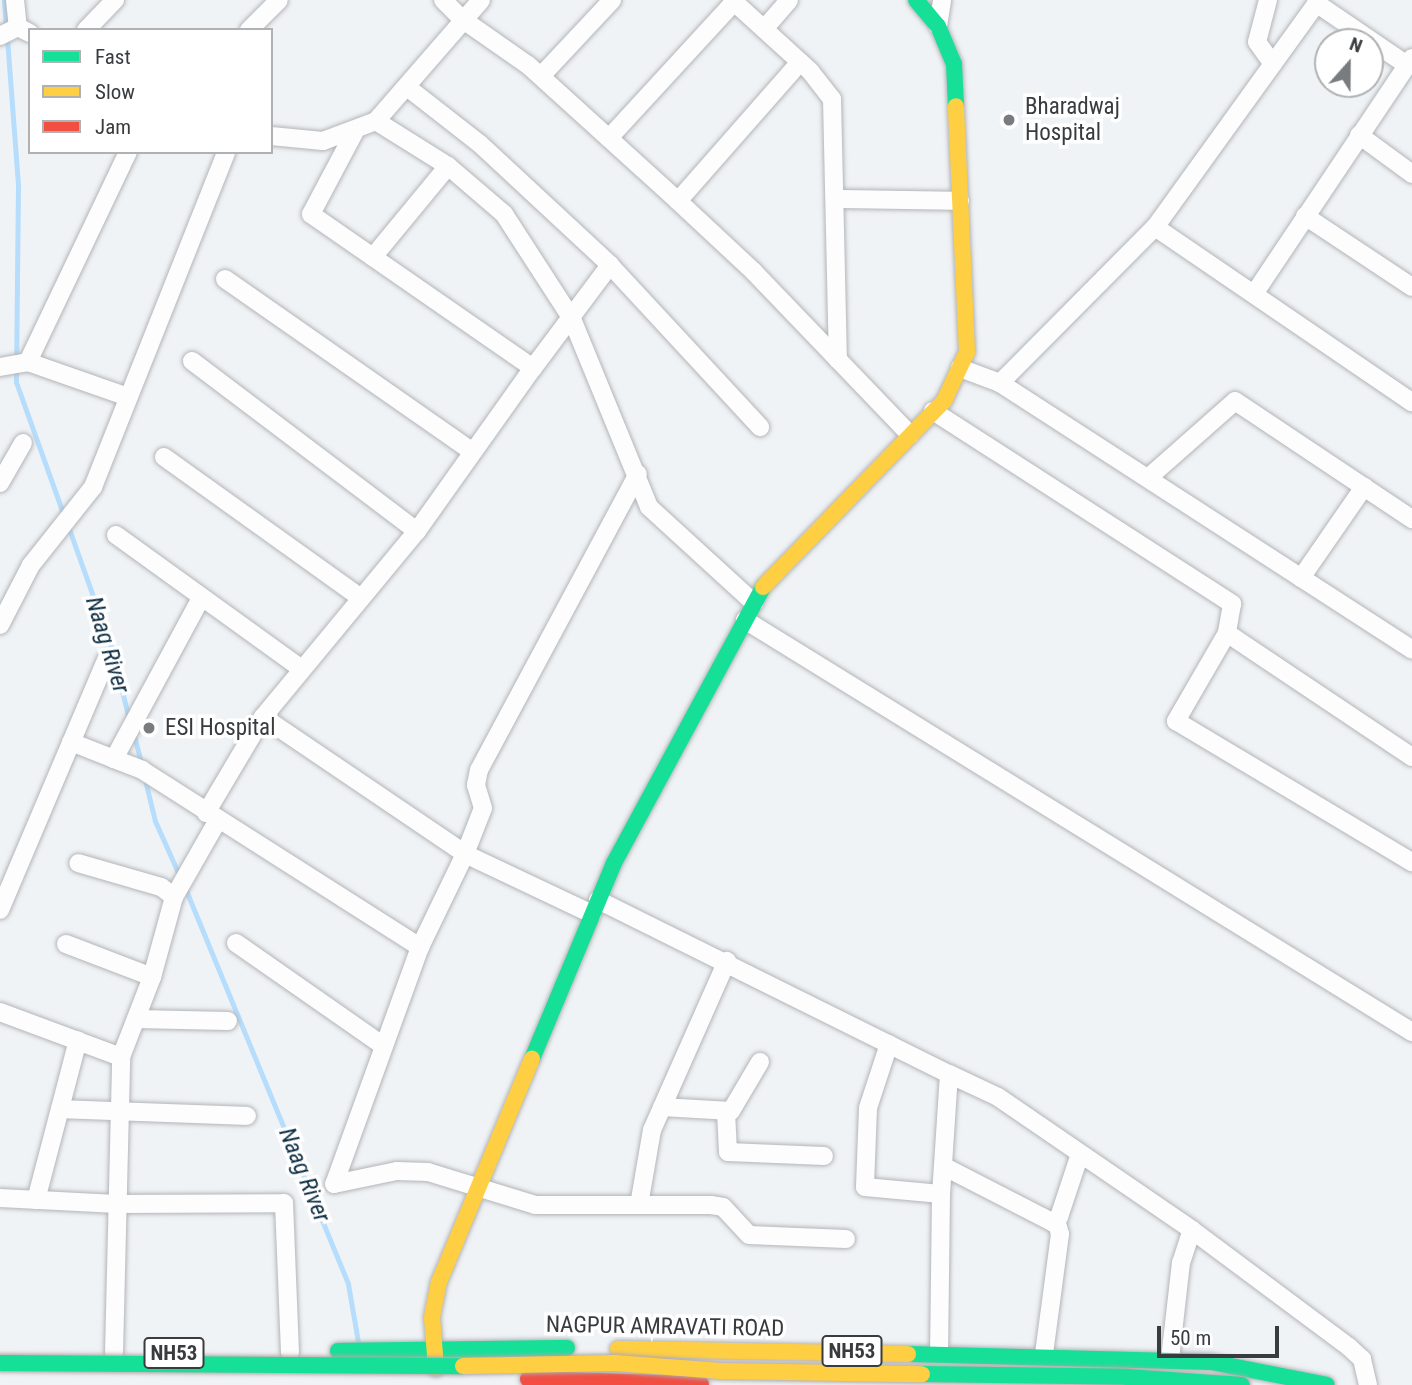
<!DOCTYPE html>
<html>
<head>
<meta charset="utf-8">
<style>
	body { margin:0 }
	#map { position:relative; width:1412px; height:1385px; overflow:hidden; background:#f0f3f6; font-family:"Roboto Condensed",sans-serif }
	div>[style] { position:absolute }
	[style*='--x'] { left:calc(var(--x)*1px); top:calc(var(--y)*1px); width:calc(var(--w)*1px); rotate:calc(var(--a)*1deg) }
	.stream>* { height:5px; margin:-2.5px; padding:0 2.5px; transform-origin:2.5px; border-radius:2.5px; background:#b6ddfc }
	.roads { filter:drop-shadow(0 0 2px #b3b5b8) drop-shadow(0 0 2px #b3b5b8) }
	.street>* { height:18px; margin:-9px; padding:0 9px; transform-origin:9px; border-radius:9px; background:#fdfdfe }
	.fast>* { height:16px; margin:-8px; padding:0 8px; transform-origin:8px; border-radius:8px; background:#16e098 }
	.slow>* { height:16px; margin:-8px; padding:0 8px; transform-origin:8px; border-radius:8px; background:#ffcf43 }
	.jam>* { height:16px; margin:-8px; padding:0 8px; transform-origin:8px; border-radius:8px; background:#f24e42 }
	.bridges { filter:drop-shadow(0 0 2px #b2a9a8) drop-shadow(0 0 2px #b2a9a8) }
	.fast-bridge>* { height:16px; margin:-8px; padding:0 8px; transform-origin:8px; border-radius:8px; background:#16e098 }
	.slow-bridge>* { height:16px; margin:-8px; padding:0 8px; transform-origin:8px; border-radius:8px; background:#ffcf43 }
	.dots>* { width:19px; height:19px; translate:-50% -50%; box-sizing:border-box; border:4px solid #fff; border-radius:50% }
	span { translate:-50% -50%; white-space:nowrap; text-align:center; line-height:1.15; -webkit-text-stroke:7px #fff; paint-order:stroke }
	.shield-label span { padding:2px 5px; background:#fff; border:2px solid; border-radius:5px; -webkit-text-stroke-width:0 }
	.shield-label { font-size:21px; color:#393c3f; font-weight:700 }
	.poi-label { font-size:23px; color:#393c3f }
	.left { translate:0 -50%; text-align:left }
	.street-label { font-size:23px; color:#393c3f }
	.water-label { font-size:24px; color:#102f44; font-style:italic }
	.legend { position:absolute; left:28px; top:28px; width:245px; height:126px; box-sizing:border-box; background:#fff; border:2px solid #b0b1b2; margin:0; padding:9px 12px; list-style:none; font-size:21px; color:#393c3f }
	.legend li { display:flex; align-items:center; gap:14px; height:35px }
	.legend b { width:35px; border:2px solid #b0b1b2 }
	.north { position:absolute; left:1314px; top:28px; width:70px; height:70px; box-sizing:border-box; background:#fff; border:2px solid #b0b1b2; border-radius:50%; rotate:21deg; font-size:19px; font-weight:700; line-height:28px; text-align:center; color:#393c3f }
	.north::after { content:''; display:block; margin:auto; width:24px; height:32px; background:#797c7f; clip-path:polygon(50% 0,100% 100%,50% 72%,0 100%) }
	.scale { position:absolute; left:1157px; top:1326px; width:122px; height:32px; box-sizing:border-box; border:4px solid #393c3f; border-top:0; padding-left:9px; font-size:21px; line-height:24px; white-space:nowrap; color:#393c3f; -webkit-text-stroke:5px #fff; paint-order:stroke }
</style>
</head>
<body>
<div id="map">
	<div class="stream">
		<div style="--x:4;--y:0;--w:28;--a:86"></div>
		<div style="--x:7;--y:38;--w:147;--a:85.7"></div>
		<div style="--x:18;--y:185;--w:197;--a:90.6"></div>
		<div style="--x:16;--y:382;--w:142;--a:70.3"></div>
		<div style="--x:68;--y:526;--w:128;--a:70.4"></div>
		<div style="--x:111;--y:647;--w:74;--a:76"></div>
		<div style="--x:134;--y:736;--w:28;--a:75"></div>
		<div style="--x:144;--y:776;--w:46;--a:76.3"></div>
		<div style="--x:155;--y:821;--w:64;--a:65.9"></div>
		<div style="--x:185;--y:888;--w:428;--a:67.6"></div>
		<div style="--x:348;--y:1284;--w:59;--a:80.2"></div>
	</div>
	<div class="roads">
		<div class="street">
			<div style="--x:15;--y:0;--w:27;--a:84"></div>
			<div style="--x:443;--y:0;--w:27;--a:45"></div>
			<div style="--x:462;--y:19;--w:80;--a:34.9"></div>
			<div style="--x:528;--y:65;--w:202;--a:42.2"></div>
			<div style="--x:678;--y:201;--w:103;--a:43"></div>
			<div style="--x:753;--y:271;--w:227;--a:46.2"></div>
			<div style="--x:732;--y:0;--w:105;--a:42.3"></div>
			<div style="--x:810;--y:71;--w:36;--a:52"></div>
			<div style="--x:832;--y:99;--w:261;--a:88.7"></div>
			<div style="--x:1268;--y:0;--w:43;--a:104.7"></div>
			<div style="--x:1257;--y:42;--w:27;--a:54"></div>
			<div style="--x:1319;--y:0;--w:280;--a:125.8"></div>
			<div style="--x:1155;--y:227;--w:220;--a:134.8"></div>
			<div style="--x:1000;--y:383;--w:491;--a:32.9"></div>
			<div style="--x:1316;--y:3;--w:110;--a:34.3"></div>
			<div style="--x:938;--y:26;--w:26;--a:-81"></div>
			<div style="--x:764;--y:29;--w:38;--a:-49"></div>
			<div style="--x:86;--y:30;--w:42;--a:-46"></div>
			<div style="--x:249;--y:30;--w:42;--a:-45"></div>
			<div style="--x:0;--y:36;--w:20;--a:-27"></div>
			<div style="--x:18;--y:27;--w:13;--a:27"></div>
			<div style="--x:541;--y:76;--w:104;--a:-46.9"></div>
			<div style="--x:407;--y:87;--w:93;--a:38"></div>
			<div style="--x:480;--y:144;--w:178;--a:42.9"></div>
			<div style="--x:610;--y:265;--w:221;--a:47.2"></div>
			<div style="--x:376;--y:121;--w:85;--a:32"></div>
			<div style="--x:448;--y:166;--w:74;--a:40.6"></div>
			<div style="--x:504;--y:214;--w:125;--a:57.1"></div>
			<div style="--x:572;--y:319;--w:203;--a:67.7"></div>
			<div style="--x:649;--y:507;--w:142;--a:42.4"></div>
			<div style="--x:1359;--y:135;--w:66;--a:36.3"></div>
			<div style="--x:271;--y:136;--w:52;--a:5.5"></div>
			<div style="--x:323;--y:141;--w:57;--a:-20.7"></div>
			<div style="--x:376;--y:121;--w:160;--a:-49"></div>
			<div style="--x:609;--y:138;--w:185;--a:-47.4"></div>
			<div style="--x:128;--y:152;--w:233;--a:115.5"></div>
			<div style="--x:28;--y:362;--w:106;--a:19.3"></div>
			<div style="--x:836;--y:199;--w:124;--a:0.9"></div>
			<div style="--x:678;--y:201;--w:185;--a:-48.7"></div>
			<div style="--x:1305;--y:216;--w:128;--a:33.6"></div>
			<div style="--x:1155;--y:227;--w:311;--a:34.3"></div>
			<div style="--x:373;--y:257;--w:118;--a:-50.5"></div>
			<div style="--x:225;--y:279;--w:302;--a:34.9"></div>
			<div style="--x:1254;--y:294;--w:284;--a:-56.2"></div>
			<div style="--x:192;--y:361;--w:282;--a:37.1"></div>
			<div style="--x:0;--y:367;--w:28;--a:-10"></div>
			<div style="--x:533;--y:368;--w:129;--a:-53.2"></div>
			<div style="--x:960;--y:368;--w:43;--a:20.6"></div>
			<div style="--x:933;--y:411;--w:356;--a:32.8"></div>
			<div style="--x:1232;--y:604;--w:29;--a:100"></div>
			<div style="--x:164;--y:457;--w:242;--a:35.6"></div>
			<div style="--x:1148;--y:478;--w:116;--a:-41.5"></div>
			<div style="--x:1235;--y:401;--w:213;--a:33.7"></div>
			<div style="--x:0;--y:483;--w:46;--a:-60.1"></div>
			<div style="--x:116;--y:535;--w:229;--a:35.8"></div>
			<div style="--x:1301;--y:578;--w:111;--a:-55.3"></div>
			<div style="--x:201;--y:598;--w:183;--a:118.4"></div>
			<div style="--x:114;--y:759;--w:30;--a:21"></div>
			<div style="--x:142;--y:770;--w:330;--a:32.5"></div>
			<div style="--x:745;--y:620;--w:784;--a:31.7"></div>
			<div style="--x:0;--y:625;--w:68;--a:-62.7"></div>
			<div style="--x:31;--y:565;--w:100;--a:-51.5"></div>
			<div style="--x:93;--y:487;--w:360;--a:-68.3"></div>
			<div style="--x:263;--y:717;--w:244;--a:34.1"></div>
			<div style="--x:465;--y:854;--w:103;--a:115.8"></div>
			<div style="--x:420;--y:947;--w:252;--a:109.9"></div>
			<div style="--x:334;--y:1184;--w:64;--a:-11.7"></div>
			<div style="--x:397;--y:1171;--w:31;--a:2"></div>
			<div style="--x:428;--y:1172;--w:112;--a:17.1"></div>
			<div style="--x:535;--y:1205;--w:176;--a:0"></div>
			<div style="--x:711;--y:1205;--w:12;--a:9"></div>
			<div style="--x:723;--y:1207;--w:38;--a:47"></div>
			<div style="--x:749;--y:1235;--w:97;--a:2.4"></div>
			<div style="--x:71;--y:742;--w:46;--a:21.6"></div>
			<div style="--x:1412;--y:757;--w:223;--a:-146.2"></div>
			<div style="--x:1227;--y:633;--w:102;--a:120.1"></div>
			<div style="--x:1176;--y:721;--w:275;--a:30.9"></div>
			<div style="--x:206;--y:813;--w:112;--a:-59.3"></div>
			<div style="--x:263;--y:717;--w:241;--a:-50.4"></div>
			<div style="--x:417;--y:531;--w:200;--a:-54.6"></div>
			<div style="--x:533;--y:368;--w:270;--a:-145.3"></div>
			<div style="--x:311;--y:214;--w:92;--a:-62"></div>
			<div style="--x:174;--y:897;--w:89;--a:-60.3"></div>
			<div style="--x:598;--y:900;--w:392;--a:26.4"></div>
			<div style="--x:949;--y:1074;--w:120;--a:93.8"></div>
			<div style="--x:941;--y:1194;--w:158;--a:90.7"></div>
			<div style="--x:0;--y:910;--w:272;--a:-67"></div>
			<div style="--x:592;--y:914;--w:140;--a:-154.7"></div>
			<div style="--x:465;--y:854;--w:49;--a:-68.6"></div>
			<div style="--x:483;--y:808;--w:24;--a:-107"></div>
			<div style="--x:476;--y:785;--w:15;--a:-79"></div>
			<div style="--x:479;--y:770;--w:336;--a:-61.8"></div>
			<div style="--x:236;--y:943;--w:178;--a:34.9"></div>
			<div style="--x:66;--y:944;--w:92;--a:21"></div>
			<div style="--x:0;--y:1012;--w:129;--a:20.4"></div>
			<div style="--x:121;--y:1057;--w:86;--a:-68.8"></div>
			<div style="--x:152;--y:977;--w:83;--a:-74.6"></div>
			<div style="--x:174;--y:897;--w:16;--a:-142"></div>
			<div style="--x:161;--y:887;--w:86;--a:-163.9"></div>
			<div style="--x:136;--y:1019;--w:92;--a:1.2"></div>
			<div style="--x:889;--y:1044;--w:67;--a:108.2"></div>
			<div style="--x:868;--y:1108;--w:79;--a:92.2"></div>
			<div style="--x:865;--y:1187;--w:76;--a:5.3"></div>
			<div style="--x:949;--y:1074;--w:54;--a:25.1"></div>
			<div style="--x:998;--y:1097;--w:235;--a:34.4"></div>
			<div style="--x:1192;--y:1230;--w:196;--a:36.7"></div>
			<div style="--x:1349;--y:1347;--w:18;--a:43"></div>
			<div style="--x:1362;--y:1359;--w:27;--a:77"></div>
			<div style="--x:662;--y:1107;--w:69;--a:3.3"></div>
			<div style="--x:731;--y:1111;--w:57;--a:-59.4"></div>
			<div style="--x:60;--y:1109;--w:187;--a:2.1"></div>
			<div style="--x:726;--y:1112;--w:40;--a:87.1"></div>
			<div style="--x:728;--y:1152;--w:96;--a:2.4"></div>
			<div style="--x:943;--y:1166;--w:123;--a:27.2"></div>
			<div style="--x:1052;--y:1222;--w:9;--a:-36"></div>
			<div style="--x:1059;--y:1217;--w:66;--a:-71.6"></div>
			<div style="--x:0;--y:1198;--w:117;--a:2.9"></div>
			<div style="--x:117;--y:1204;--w:167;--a:-0.3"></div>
			<div style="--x:284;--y:1203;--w:150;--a:87.7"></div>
			<div style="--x:36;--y:1200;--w:165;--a:-75.3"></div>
			<div style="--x:639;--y:1205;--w:76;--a:-80.2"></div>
			<div style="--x:652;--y:1130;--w:185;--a:-66.1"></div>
			<div style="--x:114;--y:1353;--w:296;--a:-88.6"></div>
			<div style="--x:1044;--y:1354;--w:121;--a:-82.4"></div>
			<div style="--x:1060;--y:1234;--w:15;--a:-106"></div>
			<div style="--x:1170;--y:1359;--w:97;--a:-83.5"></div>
			<div style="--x:1181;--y:1263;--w:35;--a:-72"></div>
		</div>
		<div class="fast">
			<div style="--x:916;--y:0;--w:34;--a:50"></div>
			<div style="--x:938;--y:26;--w:41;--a:67.2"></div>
			<div style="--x:954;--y:64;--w:42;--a:87.3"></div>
			<div style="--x:532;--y:1059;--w:212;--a:-67.3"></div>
			<div style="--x:614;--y:863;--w:314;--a:-61.6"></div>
			<div style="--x:338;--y:1351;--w:229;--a:-0.8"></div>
			<div style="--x:908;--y:1354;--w:303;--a:1.5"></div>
			<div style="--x:1211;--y:1362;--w:118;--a:11.2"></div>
		</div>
		<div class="slow">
			<div style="--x:763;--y:587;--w:260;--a:-45.8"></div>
			<div style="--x:944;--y:401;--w:54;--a:-64.9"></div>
			<div style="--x:967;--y:352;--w:246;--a:-92.6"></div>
			<div style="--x:618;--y:1349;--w:290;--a:1"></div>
			<div style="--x:436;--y:1368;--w:51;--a:-94.5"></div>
			<div style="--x:432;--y:1317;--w:36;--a:-79"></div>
			<div style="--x:439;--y:1282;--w:242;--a:-67.4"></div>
		</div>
		<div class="jam">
			<div style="--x:528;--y:1379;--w:173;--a:1.7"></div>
		</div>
	</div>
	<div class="bridges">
		<div class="fast-bridge">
			<div style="--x:0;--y:1363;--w:463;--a:0.4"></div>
			<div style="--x:922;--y:1374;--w:205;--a:0.8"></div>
			<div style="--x:1127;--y:1377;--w:115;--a:4"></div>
		</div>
		<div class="slow-bridge">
			<div style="--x:463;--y:1366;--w:152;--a:-1.1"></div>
			<div style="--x:615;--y:1363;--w:106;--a:4.3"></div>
			<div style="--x:721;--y:1371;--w:201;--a:0.9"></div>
		</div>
	</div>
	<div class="dots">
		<div style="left:1009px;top:120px;background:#797c7f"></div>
		<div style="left:149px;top:728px;background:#797c7f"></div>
	</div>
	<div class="shield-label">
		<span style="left:852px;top:1351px">NH53</span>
		<span style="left:174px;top:1353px">NH53</span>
	</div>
	<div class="poi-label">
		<span class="left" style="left:1025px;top:120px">Bharadwaj<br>Hospital</span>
		<span class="left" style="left:165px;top:728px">ESI Hospital</span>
	</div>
	<div class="street-label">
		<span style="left:665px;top:1327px;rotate:1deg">NAGPUR AMRAVATI ROAD</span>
	</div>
	<div class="water-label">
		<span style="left:107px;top:645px;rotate:73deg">Naag River</span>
		<span style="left:304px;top:1175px;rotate:68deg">Naag River</span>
	</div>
	<ul class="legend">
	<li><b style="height:9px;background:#16e098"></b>Fast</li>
	<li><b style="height:9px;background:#ffcf43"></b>Slow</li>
	<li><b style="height:9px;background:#f24e42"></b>Jam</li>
	</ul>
	<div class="north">N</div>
	<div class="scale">50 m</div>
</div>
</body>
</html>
